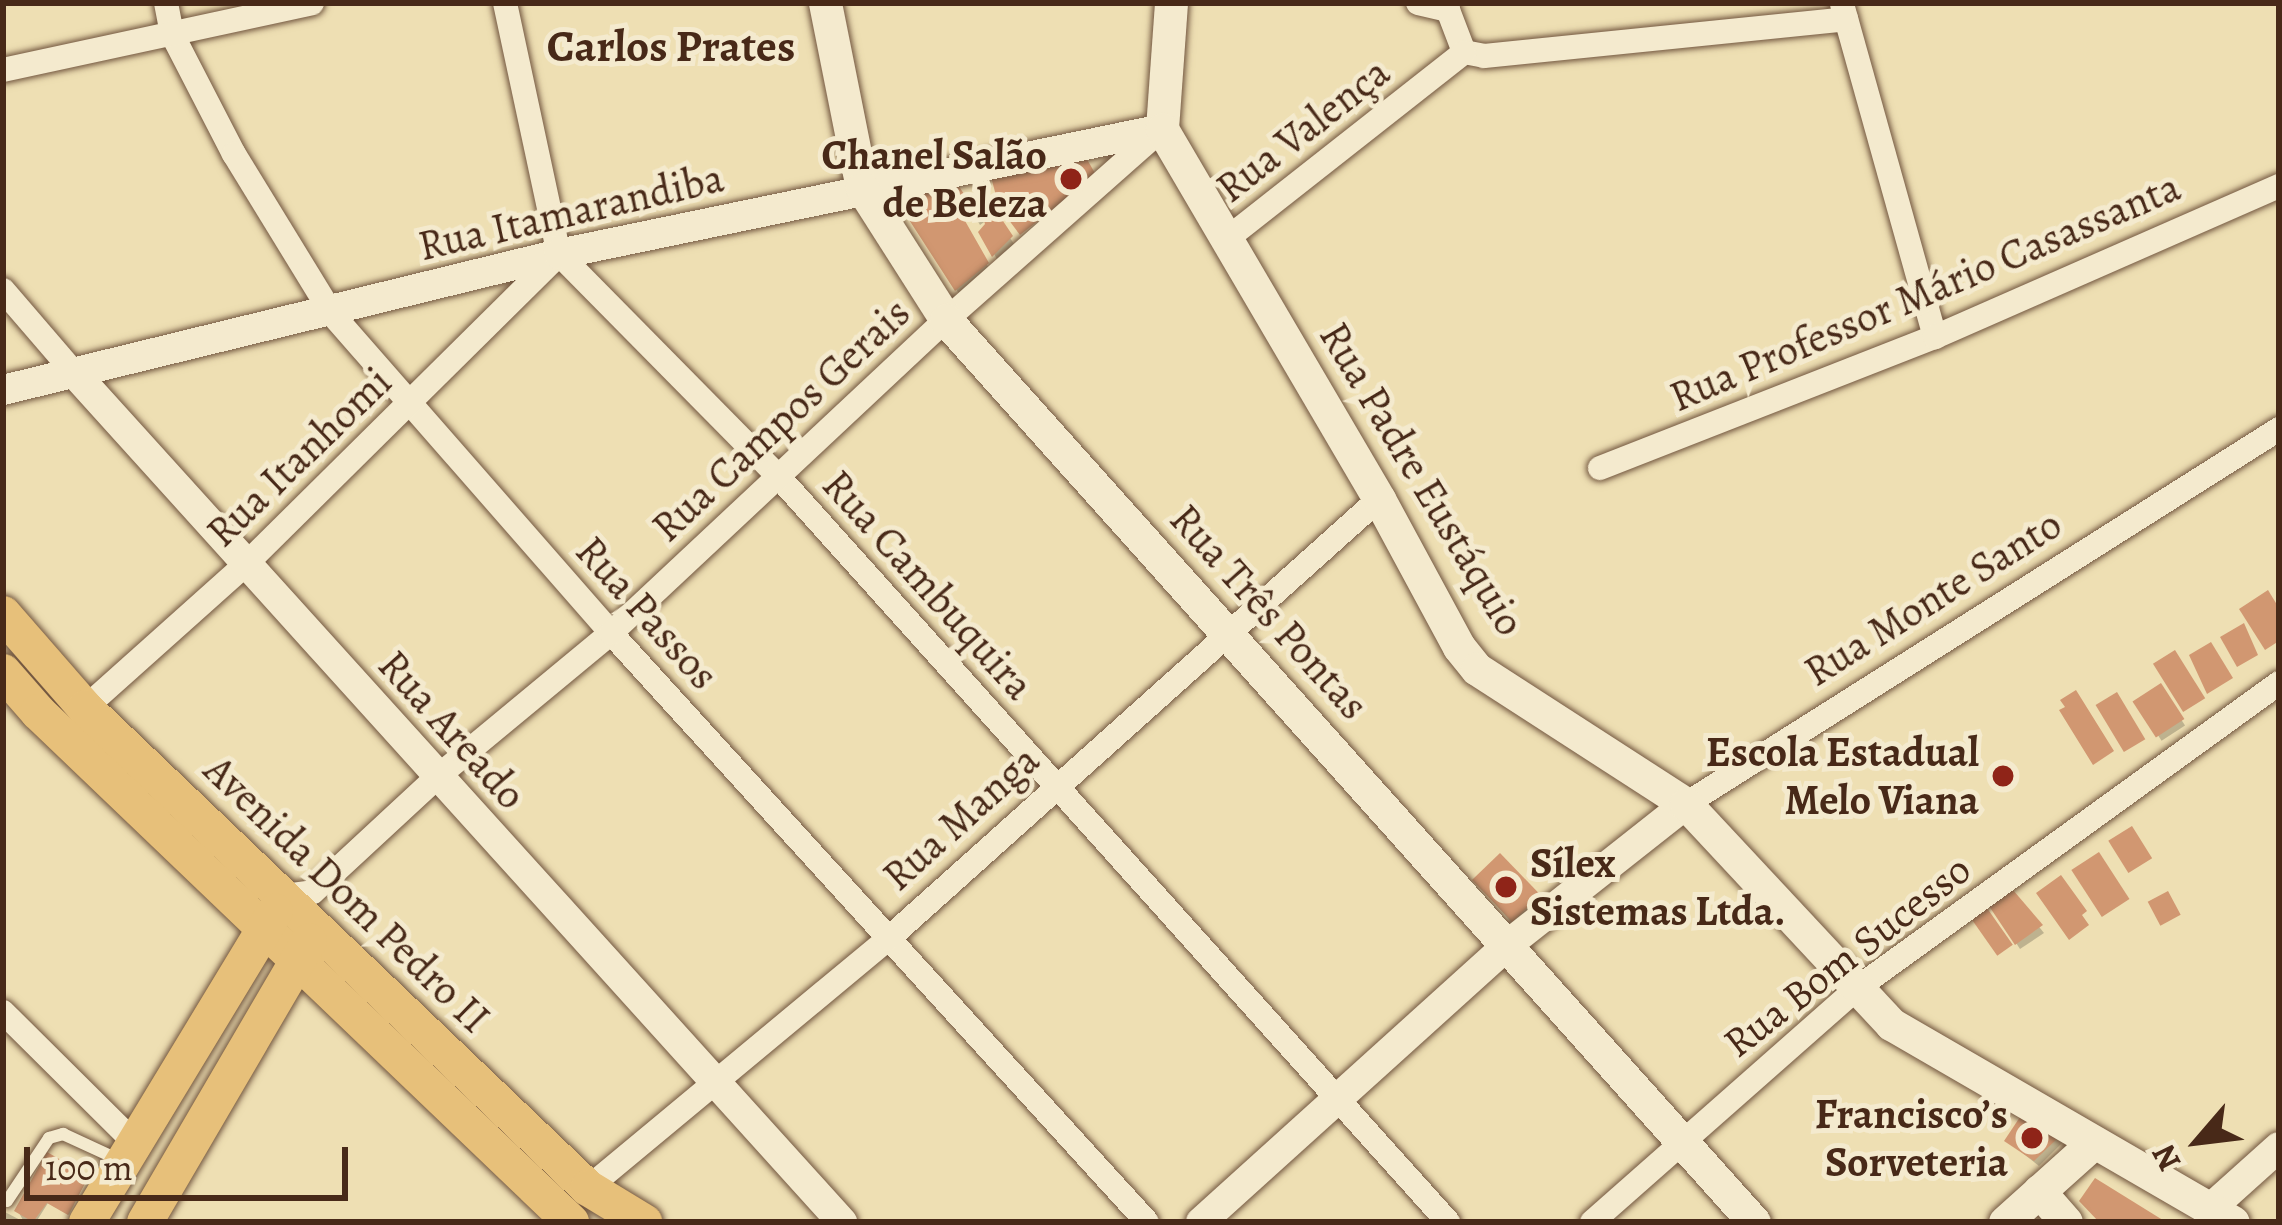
<!DOCTYPE html>
<html>
<head>
<meta charset="utf-8">
<style>
	body { margin:0 }
	#map { position:relative; width:2282px; height:1225px; overflow:hidden; background:#eedfb3; font-family:Alegreya,serif }
	div>[style] { position:absolute }
	[style*='--x'] { left:calc(var(--x)*1px); top:calc(var(--y)*1px); width:calc(var(--w)*1px); rotate:calc(var(--a)*1deg) }
	.shadow>* { inset:0; background:#0003; transform-origin:0 0 }
	.building>* { inset:0; background:#d19771; transform-origin:0 0 }
	.roads { filter:drop-shadow(0 0 3px #72563f) drop-shadow(0 0 3px #72563f) }
	.service>* { height:12px; margin:-6px; padding:0 6px; transform-origin:6px; border-radius:6px; background:#f4eace }
	.minor>* { height:24px; margin:-12px; padding:0 12px; transform-origin:12px; border-radius:12px; background:#f4eace }
	.tertiary>* { height:30px; margin:-15px; padding:0 15px; transform-origin:15px; border-radius:15px; background:#f4eace }
	.secondary>* { height:33px; margin:-16.5px; padding:0 16.5px; transform-origin:16.5px; border-radius:16.5px; background:#f4eace }
	.primary>* { height:36px; margin:-18px; padding:0 18px; transform-origin:18px; border-radius:18px; background:#e7c07a }
	.dots>* { width:33px; height:33px; translate:-50% -50%; box-sizing:border-box; border:6px solid #f4eace; border-radius:50% }
	span { translate:-50% -50%; white-space:nowrap; text-align:center; line-height:1.15; -webkit-text-stroke:10px #f4eace; paint-order:stroke }
	.street-label { font-size:42px; color:#482918 }
	.poi-label { font-size:42px; color:#482918; font-weight:700 }
	.right { translate:-100% -50%; text-align:right }
	.left { translate:0 -50%; text-align:left }
	.neighbourhood-label { font-size:45px; color:#482918; font-weight:700 }
	.frame { position:absolute; inset:0; border:6px solid #482918; pointer-events:none }
	.north { position:absolute; left:2138px; top:1081px; width:120px; height:120px; -webkit-text-stroke:9px #f4eace; paint-order:stroke; rotate:242deg; font-size:33px; font-weight:700; line-height:48px; text-align:center; color:#482918 }
	.north::after { content:''; display:block; margin:auto; width:42px; height:54px; background:#482918; clip-path:polygon(50% 0,100% 100%,50% 72%,0 100%) }
	.scale { position:absolute; left:24px; top:1147px; width:324px; height:54px; box-sizing:border-box; border:6px solid #482918; border-top:0; padding-left:15px; font-size:36px; line-height:42px; white-space:nowrap; color:#482918; -webkit-text-stroke:9px #f4eace; paint-order:stroke }
</style>
</head>
<body>
<div id="map">
	<div class="shadow">
		<div style="clip-path:polygon(957px 188px,967px 206px,982px 195px,1014px 244px,998px 261px,982px 232px,994px 215px,980px 225px,972px 212px,962px 221px,995px 279px,965px 303px,907px 213px)"></div>
		<div style="left:2160px;top:687px;width:46px;height:28px;rotate:57deg"></div>
		<div style="clip-path:polygon(1476px 881px,1538px 896px,1546px 911px,1521px 934px)"></div>
		<div style="clip-path:polygon(2013px 894px,2044px 933px,2020px 949px,1993px 907px)"></div>
		<div style="clip-path:polygon(2059px 1137px,2062px 1143px,2039px 1166px,2007px 1141px)"></div>
		<div style="clip-path:polygon(87px 1178px,69px 1215px,48px 1203px,36px 1222px,24px 1222px,18px 1211px)"></div>
		<div style="clip-path:polygon(3px 1211px,24px 1222px,3px 1222px)"></div>
	</div>
	<div class="building">
		<div style="clip-path:polygon(1084px 154px,1096px 175px,1020px 235px,999px 207px,990px 173px)"></div>
		<div style="clip-path:polygon(958px 185px,966px 197px,956px 205px,989px 263px,955px 291px,895px 198px)"></div>
		<div style="clip-path:polygon(983px 191px,1013px 236px,992px 257px,978px 232px,985px 224px,982px 215px,974px 221px,964px 205px)"></div>
		<div style="clip-path:polygon(2268px 590px,2279px 608px,2279px 641px,2265px 650px,2239px 609px)"></div>
		<div style="clip-path:polygon(2244px 623px,2258px 655px,2237px 667px,2220px 637px)"></div>
		<div style="clip-path:polygon(2211px 642px,2233px 678px,2207px 694px,2189px 655px)"></div>
		<div style="left:2175px;top:650px;width:57px;height:26px;rotate:58deg"></div>
		<div style="left:2161px;top:683px;width:43px;height:34px;rotate:57deg"></div>
		<div style="clip-path:polygon(2076px 690px,2114px 751px,2093px 765px,2059px 710px,2065px 707px,2060px 700px)"></div>
		<div style="left:2117px;top:692px;width:55px;height:25px;rotate:59deg"></div>
		<div style="left:2132px;top:826px;width:38px;height:28px;rotate:58deg"></div>
		<div style="left:2099px;top:852px;width:56px;height:33px;rotate:57deg"></div>
		<div style="left:1500px;top:853px;width:58px;height:39px;rotate:46deg"></div>
		<div style="clip-path:polygon(2061px 875px,2087px 911px,2082px 915px,2089px 925px,2069px 940px,2036px 893px)"></div>
		<div style="clip-path:polygon(2013px 890px,2043px 925px,2015px 945px,1989px 906px)"></div>
		<div style="left:2168px;top:891px;width:27px;height:23px;rotate:62deg"></div>
		<div style="left:1987px;top:908px;width:45px;height:19px;rotate:55deg"></div>
		<div style="clip-path:polygon(2022px 1114px,2061px 1135px,2034px 1161px,2004px 1141px)"></div>
		<div style="clip-path:polygon(47px 1152px,89px 1176px,68px 1215px,47px 1203px,33px 1222px,14px 1211px)"></div>
		<div style="clip-path:polygon(2095px 1178px,2166px 1222px,2099px 1222px,2079px 1201px)"></div>
	</div>
	<div class="roads">
		<div class="service">
			<div style="--x:7;--y:1201;--w:76;--a:-56.3"></div>
			<div style="--x:49;--y:1138;--w:15;--a:-16"></div>
			<div style="--x:63;--y:1134;--w:60;--a:24.8"></div>
		</div>
		<div class="minor">
			<div style="--x:166;--y:3;--w:32;--a:79"></div>
			<div style="--x:172;--y:34;--w:135;--a:62.7"></div>
			<div style="--x:234;--y:154;--w:188;--a:58.5"></div>
			<div style="--x:332;--y:314;--w:424;--a:48.8"></div>
			<div style="--x:611;--y:633;--w:796;--a:47.7"></div>
			<div style="--x:505;--y:3;--w:257;--a:77.9"></div>
			<div style="--x:559;--y:254;--w:312;--a:45.4"></div>
			<div style="--x:778;--y:476;--w:1003;--a:48.07"></div>
			<div style="--x:1418;--y:3;--w:31;--a:13"></div>
			<div style="--x:1448;--y:10;--w:45;--a:69.1"></div>
			<div style="--x:1842;--y:4;--w:346;--a:74.4"></div>
			<div style="--x:1464;--y:52;--w:20;--a:11"></div>
			<div style="--x:1484;--y:56;--w:364;--a:-5.8"></div>
			<div style="--x:3;--y:70;--w:316;--a:-12.2"></div>
			<div style="--x:1228;--y:238;--w:300;--a:-38.2"></div>
			<div style="--x:3;--y:290;--w:113;--a:49.3"></div>
			<div style="--x:1600;--y:468;--w:360;--a:-21.4"></div>
			<div style="--x:1935;--y:337;--w:376;--a:-23.7"></div>
			<div style="--x:85;--y:708;--w:216;--a:-41.8"></div>
			<div style="--x:246;--y:564;--w:441;--a:-44.7"></div>
			<div style="--x:1686;--y:804;--w:702;--a:-32.31"></div>
			<div style="--x:285;--y:896;--w:28;--a:-8"></div>
			<div style="--x:313;--y:892;--w:169;--a:-42.8"></div>
			<div style="--x:437;--y:777;--w:226;--a:-39.6"></div>
			<div style="--x:611;--y:633;--w:458;--a:-43.1"></div>
			<div style="--x:946;--y:320;--w:288;--a:-41.5"></div>
			<div style="--x:3;--y:1012;--w:186;--a:44.8"></div>
			<div style="--x:588;--y:1188;--w:390;--a:-39.7"></div>
			<div style="--x:888;--y:939;--w:659;--a:-41.86"></div>
			<div style="--x:1592;--y:1222;--w:352;--a:-41.4"></div>
			<div style="--x:1856;--y:989;--w:522;--a:-35.88"></div>
		</div>
		<div class="tertiary">
			<div style="--x:77;--y:376;--w:1141;--a:47.88"></div>
			<div style="--x:3;--y:390;--w:572;--a:-13.74"></div>
			<div style="--x:559;--y:254;--w:616;--a:-11.71"></div>
			<div style="--x:2211;--y:1208;--w:91;--a:-41.9"></div>
			<div style="--x:1201;--y:1222;--w:416;--a:-42.1"></div>
			<div style="--x:1510;--y:943;--w:224;--a:-38.3"></div>
		</div>
		<div class="secondary">
			<div style="--x:825;--y:3;--w:189;--a:78.7"></div>
			<div style="--x:862;--y:188;--w:156;--a:57.5"></div>
			<div style="--x:946;--y:320;--w:1211;--a:48.15"></div>
			<div style="--x:1171;--y:3;--w:126;--a:94.1"></div>
			<div style="--x:1162;--y:129;--w:429;--a:59.6"></div>
			<div style="--x:1379;--y:499;--w:168;--a:61.6"></div>
			<div style="--x:1459;--y:647;--w:28;--a:51"></div>
			<div style="--x:1477;--y:669;--w:249;--a:32.9"></div>
			<div style="--x:1686;--y:804;--w:301;--a:47"></div>
			<div style="--x:1891;--y:1024;--w:395;--a:30.1"></div>
			<div style="--x:2039;--y:1191;--w:41;--a:48.9"></div>
			<div style="--x:2005;--y:1222;--w:117;--a:-41.9"></div>
		</div>
		<div class="primary">
			<div style="--x:3;--y:614;--w:125;--a:48.9"></div>
			<div style="--x:85;--y:708;--w:695;--a:43.66"></div>
			<div style="--x:588;--y:1188;--w:66;--a:31.3"></div>
			<div style="--x:3;--y:672;--w:53;--a:48.8"></div>
			<div style="--x:38;--y:712;--w:738;--a:43.74"></div>
			<div style="--x:87;--y:1222;--w:363;--a:-58.8"></div>
			<div style="--x:145;--y:1222;--w:325;--a:-59.7"></div>
		</div>
	</div>
	<div class="dots">
		<div style="left:1071px;top:179px;background:#8f2418"></div>
		<div style="left:2003px;top:776px;background:#8f2418"></div>
		<div style="left:1506px;top:887px;background:#8f2418"></div>
		<div style="left:2032px;top:1138px;background:#8f2418"></div>
	</div>
	<div class="street-label">
		<span style="left:1303px;top:130px;rotate:-38deg">Rua Valença</span>
		<span style="left:571px;top:212px;rotate:-13deg">Rua Itamarandiba</span>
		<span style="left:1925px;top:292px;rotate:-23deg">Rua Professor Mário Casassanta</span>
		<span style="left:781px;top:420px;rotate:-43deg">Rua Campos Gerais</span>
		<span style="left:299px;top:457px;rotate:-44deg">Rua Itanhomi</span>
		<span style="left:1422px;top:479px;rotate:59deg">Rua Padre Eustáquio</span>
		<span style="left:928px;top:585px;rotate:48deg">Rua Cambuquira</span>
		<span style="left:1933px;top:598px;rotate:-32deg">Rua Monte Santo</span>
		<span style="left:1269px;top:612px;rotate:48deg">Rua Três Pontas</span>
		<span style="left:647px;top:613px;rotate:48deg">Rua Passos</span>
		<span style="left:452px;top:730px;rotate:48deg">Rua Areado</span>
		<span style="left:961px;top:818px;rotate:-42deg">Rua Manga</span>
		<span style="left:347px;top:894px;rotate:44deg">Avenida Dom Pedro II</span>
		<span style="left:1847px;top:956px;rotate:-38deg">Rua Bom Sucesso</span>
	</div>
	<div class="poi-label">
		<span class="right" style="left:1047px;top:179px">Chanel Salão<br>de Beleza</span>
		<span class="right" style="left:1979px;top:776px">Escola Estadual<br>Melo Viana</span>
		<span class="left" style="left:1530px;top:887px">Sílex<br>Sistemas Ltda.</span>
		<span class="right" style="left:2008px;top:1138px">Francisco’s<br>Sorveteria</span>
	</div>
	<div class="neighbourhood-label">
		<span style="left:671px;top:47px">Carlos Prates</span>
	</div>
	<div class="frame"></div>
	<div class="north">N</div>
	<div class="scale">100 m</div>
</div>
</body>
</html>
